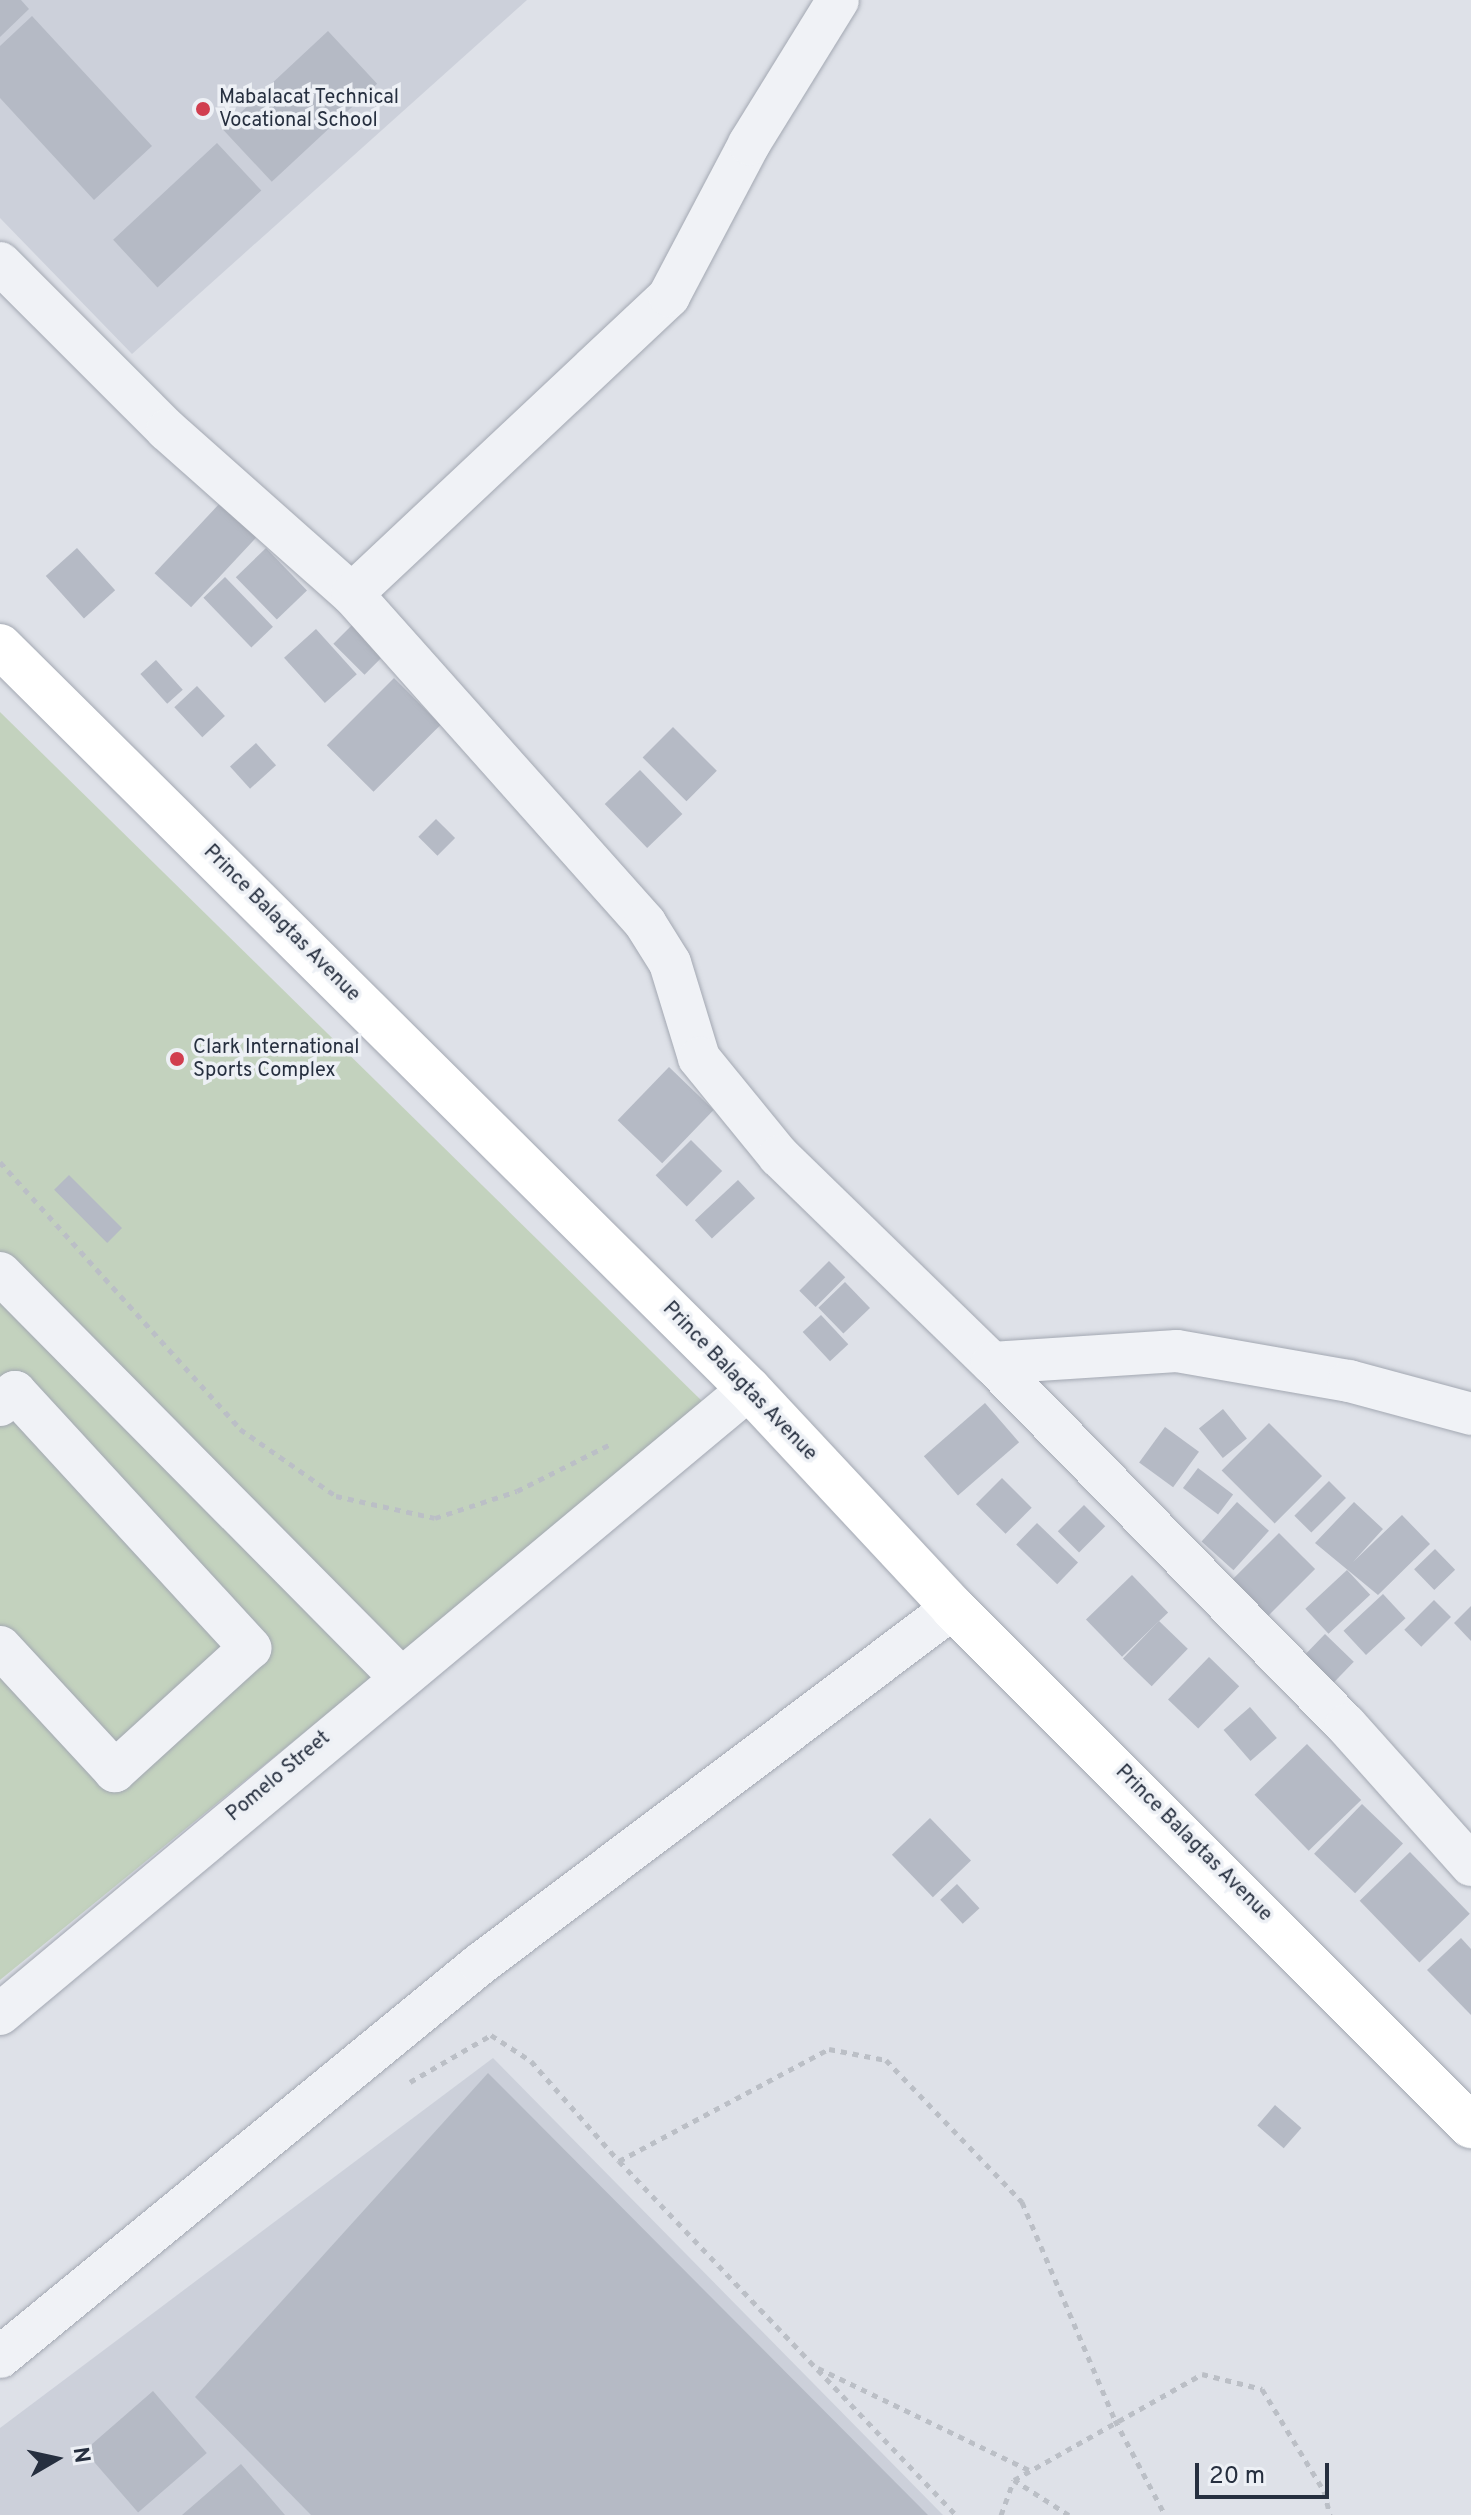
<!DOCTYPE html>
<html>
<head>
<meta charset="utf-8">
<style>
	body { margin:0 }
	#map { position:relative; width:1471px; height:2515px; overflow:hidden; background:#dee1e8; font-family:Overpass,sans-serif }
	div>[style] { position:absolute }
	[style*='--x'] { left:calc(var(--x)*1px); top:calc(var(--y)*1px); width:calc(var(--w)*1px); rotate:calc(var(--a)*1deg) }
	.built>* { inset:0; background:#ccd0da }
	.green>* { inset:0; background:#c3d2be }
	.building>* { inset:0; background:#b5bac5; transform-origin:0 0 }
	.path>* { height:5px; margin-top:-2.5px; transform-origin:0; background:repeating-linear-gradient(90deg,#bbbfc6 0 6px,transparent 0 12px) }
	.roads { filter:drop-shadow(0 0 2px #a3a8b2) drop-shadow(0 0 2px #a3a8b2) }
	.minor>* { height:42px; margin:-21px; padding:0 21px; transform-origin:21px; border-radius:21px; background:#f0f2f6 }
	.major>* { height:44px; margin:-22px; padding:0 22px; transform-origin:22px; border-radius:22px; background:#fff }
	.dots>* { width:22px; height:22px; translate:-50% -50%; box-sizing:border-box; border:4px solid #edf0f5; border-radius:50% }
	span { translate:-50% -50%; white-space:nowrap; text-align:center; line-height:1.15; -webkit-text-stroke:7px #edf0f5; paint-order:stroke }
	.poi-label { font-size:20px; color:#262f3f }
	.left { translate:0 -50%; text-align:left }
	.street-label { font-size:20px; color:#262f3f }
	.north { position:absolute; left:16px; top:2419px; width:80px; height:80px; -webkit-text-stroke:6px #edf0f5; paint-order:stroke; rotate:81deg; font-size:22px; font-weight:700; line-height:32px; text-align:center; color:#262f3f }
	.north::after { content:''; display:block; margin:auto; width:28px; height:36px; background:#262f3f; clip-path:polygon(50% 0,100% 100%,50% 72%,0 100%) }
	.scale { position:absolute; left:1195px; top:2463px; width:134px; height:36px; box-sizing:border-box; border:4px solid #262f3f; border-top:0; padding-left:10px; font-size:24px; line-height:28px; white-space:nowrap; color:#262f3f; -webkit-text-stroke:6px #edf0f5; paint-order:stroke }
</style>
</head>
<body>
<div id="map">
	<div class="built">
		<div style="clip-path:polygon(0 0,527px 0,132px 354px,0 218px)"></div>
		<div style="clip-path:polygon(493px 2058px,943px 2515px,0 2515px,0 2428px)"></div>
	</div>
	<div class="green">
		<div style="clip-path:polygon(0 712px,706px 1405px,0 1980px)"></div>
	</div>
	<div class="building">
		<div style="clip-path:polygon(0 0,21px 0,29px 9px,0 37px)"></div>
		<div style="clip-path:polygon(32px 16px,152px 146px,94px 200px,0 98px,0 46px)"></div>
		<div style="left:328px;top:31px;width:72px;height:144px;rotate:47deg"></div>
		<div style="left:217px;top:143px;width:65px;height:142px;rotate:47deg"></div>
		<div style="left:220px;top:503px;width:50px;height:96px;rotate:43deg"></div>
		<div style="left:77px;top:548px;width:57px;height:42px;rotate:48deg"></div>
		<div style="left:266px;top:548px;width:59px;height:42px;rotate:46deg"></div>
		<div style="left:225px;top:577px;width:69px;height:30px;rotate:46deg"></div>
		<div style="left:356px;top:621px;width:44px;height:32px;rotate:45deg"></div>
		<div style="left:316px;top:629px;width:61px;height:43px;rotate:48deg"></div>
		<div style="left:156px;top:660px;width:40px;height:21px;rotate:48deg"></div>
		<div style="left:394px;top:678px;width:66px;height:95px;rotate:45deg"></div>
		<div style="left:197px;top:686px;width:41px;height:31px;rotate:47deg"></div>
		<div style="left:673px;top:727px;width:62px;height:43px;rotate:45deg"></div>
		<div style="left:256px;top:743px;width:30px;height:35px;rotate:48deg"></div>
		<div style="left:640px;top:770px;width:61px;height:49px;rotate:46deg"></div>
		<div style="left:436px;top:819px;width:27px;height:25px;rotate:45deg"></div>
		<div style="left:669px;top:1067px;width:62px;height:74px;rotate:44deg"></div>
		<div style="left:691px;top:1140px;width:44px;height:50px;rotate:45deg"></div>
		<div style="left:69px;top:1175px;width:75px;height:21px;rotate:45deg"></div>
		<div style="left:738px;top:1180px;width:25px;height:59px;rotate:47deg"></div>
		<div style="left:829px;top:1261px;width:23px;height:42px;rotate:45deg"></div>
		<div style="left:845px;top:1282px;width:36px;height:37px;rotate:46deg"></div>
		<div style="left:821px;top:1315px;width:40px;height:25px;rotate:47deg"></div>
		<div style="left:985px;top:1403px;width:52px;height:81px;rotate:49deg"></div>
		<div style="left:1223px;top:1409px;width:38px;height:31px;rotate:51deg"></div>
		<div style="left:1269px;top:1423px;width:75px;height:67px;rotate:45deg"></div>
		<div style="left:1165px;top:1427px;width:42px;height:44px;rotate:36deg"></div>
		<div style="left:1198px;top:1468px;width:44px;height:25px;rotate:37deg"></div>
		<div style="left:1002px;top:1478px;width:42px;height:37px;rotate:45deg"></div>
		<div style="left:1329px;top:1481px;width:24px;height:49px;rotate:45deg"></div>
		<div style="left:1237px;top:1502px;width:43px;height:53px;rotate:42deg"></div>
		<div style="clip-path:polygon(1354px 1502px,1383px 1529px,1353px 1562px,1402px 1515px,1430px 1544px,1378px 1595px,1315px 1543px)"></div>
		<div style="left:1084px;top:1505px;width:30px;height:37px;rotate:45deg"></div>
		<div style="left:1037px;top:1523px;width:57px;height:30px;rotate:44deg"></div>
		<div style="left:1279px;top:1533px;width:51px;height:68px;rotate:45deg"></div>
		<div style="left:1435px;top:1549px;width:29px;height:29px;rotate:46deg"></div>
		<div style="left:1347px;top:1570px;width:34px;height:57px;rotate:47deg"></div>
		<div style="left:1132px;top:1575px;width:52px;height:64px;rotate:46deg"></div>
		<div style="left:1383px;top:1594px;width:33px;height:54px;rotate:47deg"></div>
		<div style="left:1434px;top:1600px;width:24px;height:42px;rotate:45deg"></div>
		<div style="clip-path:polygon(1471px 1606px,1471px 1641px,1454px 1623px)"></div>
		<div style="left:1159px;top:1621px;width:40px;height:52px;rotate:44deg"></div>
		<div style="left:1325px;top:1634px;width:40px;height:42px;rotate:44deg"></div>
		<div style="left:1209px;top:1657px;width:42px;height:59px;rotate:44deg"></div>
		<div style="left:1250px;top:1707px;width:41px;height:35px;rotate:49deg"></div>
		<div style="left:1307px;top:1744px;width:78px;height:73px;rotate:46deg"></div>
		<div style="left:1362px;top:1804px;width:57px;height:69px;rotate:44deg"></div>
		<div style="left:930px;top:1818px;width:59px;height:53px;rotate:46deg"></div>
		<div style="left:1410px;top:1852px;width:86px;height:70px;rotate:46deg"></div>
		<div style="left:957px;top:1884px;width:33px;height:23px;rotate:47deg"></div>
		<div style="clip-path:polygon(1461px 1938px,1471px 1949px,1471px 2015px,1427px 1970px)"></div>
		<div style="clip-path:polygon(488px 2073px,928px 2515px,311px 2515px,195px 2397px)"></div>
		<div style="left:1275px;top:2105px;width:35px;height:27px;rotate:41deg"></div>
		<div style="left:153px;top:2391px;width:82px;height:91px;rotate:49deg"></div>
		<div style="clip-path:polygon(241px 2464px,285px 2515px,182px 2515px)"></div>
	</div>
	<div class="path">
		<div style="--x:0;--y:1162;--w:359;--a:48"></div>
		<div style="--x:240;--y:1429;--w:117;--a:34.9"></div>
		<div style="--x:336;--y:1496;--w:101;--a:12.5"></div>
		<div style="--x:435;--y:1518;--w:86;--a:-18.2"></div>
		<div style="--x:517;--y:1491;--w:107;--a:-26.6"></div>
		<div style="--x:410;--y:2082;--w:94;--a:-30.1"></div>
		<div style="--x:491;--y:2035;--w:48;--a:33"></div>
		<div style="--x:531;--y:2061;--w:133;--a:48.7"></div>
		<div style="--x:619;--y:2161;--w:238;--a:-28.1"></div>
		<div style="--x:829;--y:2049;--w:58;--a:10.9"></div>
		<div style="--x:886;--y:2060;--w:197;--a:46.2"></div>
		<div style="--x:1022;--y:2202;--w:237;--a:66.9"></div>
		<div style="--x:1115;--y:2420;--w:107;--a:62.2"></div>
		<div style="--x:619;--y:2161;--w:489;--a:46.4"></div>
		<div style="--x:818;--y:2368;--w:234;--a:25.8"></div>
		<div style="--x:1001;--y:2515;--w:37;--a:-70"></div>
		<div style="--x:1069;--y:2515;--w:65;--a:-147.5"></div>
		<div style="--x:1014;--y:2480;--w:216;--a:-29.4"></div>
		<div style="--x:1202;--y:2374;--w:62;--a:14"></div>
		<div style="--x:1262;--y:2389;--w:119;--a:58.7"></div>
		<div style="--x:1324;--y:2491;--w:25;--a:76"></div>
	</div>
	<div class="roads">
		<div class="minor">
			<div style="--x:0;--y:263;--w:236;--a:45"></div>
			<div style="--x:167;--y:430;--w:247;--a:41.6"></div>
			<div style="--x:352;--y:594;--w:441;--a:48.3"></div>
			<div style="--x:645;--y:923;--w:47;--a:58"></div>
			<div style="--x:670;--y:963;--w:99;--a:73"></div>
			<div style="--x:699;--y:1058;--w:127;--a:50.8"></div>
			<div style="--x:779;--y:1156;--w:297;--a:44.2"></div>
			<div style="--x:992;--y:1363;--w:185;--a:-3.7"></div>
			<div style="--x:1177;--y:1351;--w:175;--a:9.9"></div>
			<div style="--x:1349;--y:1381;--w:126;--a:15.1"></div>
			<div style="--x:352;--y:594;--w:435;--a:-43.2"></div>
			<div style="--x:669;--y:296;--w:172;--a:-62.2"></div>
			<div style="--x:749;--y:144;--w:169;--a:-58.3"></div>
			<div style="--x:0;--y:1273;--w:567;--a:45.29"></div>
			<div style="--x:992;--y:1363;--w:506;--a:45.64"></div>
			<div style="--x:1346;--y:1725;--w:188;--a:48.2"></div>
			<div style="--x:0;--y:1405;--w:20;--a:-41"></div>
			<div style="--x:15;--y:1392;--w:348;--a:47.4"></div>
			<div style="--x:250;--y:1648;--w:183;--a:137.7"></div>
			<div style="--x:115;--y:1771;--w:169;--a:-132.8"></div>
			<div style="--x:0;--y:2014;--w:976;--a:-39.84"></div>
			<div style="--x:0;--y:2357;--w:620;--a:-39.31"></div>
			<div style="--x:480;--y:1964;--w:592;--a:-36.97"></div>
		</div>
		<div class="major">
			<div style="--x:0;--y:646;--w:1055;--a:44.77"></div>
			<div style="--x:749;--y:1389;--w:299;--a:47"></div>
			<div style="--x:953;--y:1608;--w:733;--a:45"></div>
		</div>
	</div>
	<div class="dots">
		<div style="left:203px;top:109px;background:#d13e4f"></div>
		<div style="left:177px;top:1059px;background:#d13e4f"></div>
	</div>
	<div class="poi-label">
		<span class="left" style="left:219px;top:110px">Mabalacat Technical<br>Vocational School</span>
		<span class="left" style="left:193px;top:1060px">Clark International<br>Sports Complex</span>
	</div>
	<div class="street-label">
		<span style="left:281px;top:924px;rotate:45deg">Prince Balagtas Avenue</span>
		<span style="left:739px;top:1382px;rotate:46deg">Prince Balagtas Avenue</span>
		<span style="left:279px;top:1777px;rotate:-40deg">Pomelo Street</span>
		<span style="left:1193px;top:1844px;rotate:45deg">Prince Balagtas Avenue</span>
	</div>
	<div class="north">N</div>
	<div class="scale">20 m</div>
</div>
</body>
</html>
